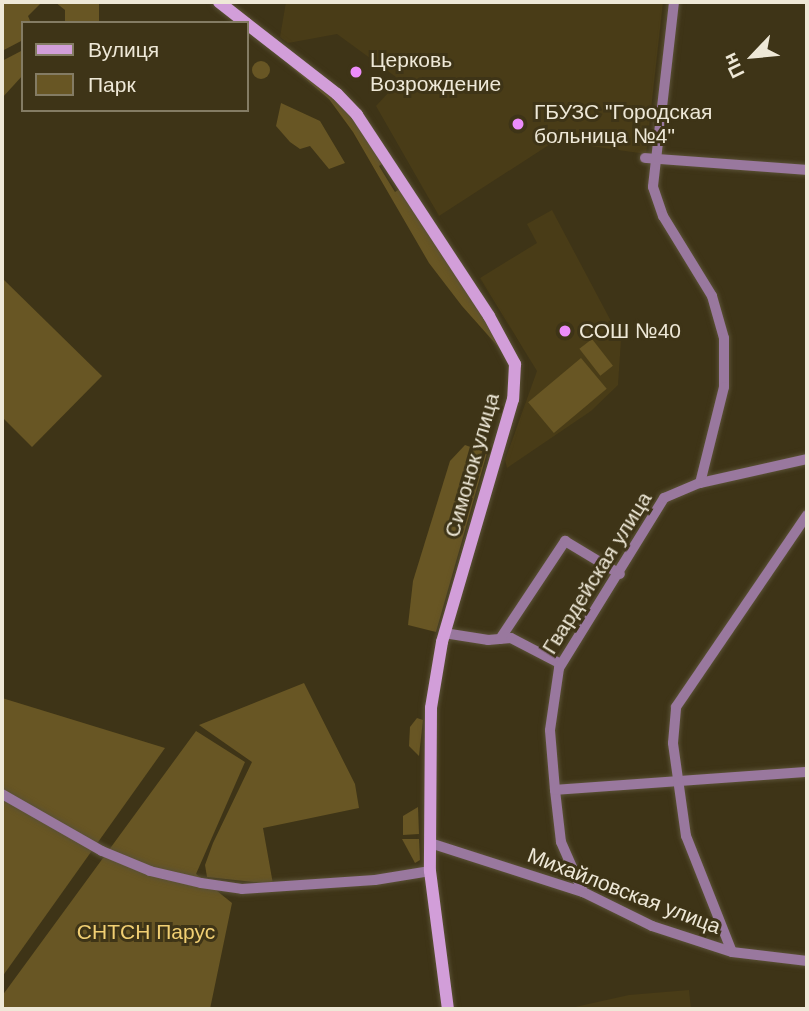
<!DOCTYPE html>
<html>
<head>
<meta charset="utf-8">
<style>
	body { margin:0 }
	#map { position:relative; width:809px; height:1011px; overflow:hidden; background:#3e3417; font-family:Arial,sans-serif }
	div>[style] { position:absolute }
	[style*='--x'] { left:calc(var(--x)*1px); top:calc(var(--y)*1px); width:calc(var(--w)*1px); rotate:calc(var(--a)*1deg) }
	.built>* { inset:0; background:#493c17 }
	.green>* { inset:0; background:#685624; transform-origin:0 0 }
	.round { border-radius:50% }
	.roads { filter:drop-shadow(0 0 2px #5a5136) drop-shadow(0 0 2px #5a5136) }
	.street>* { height:10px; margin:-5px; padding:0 5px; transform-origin:5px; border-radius:5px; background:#99789e }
	.secondary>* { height:12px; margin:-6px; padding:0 6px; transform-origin:6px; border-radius:6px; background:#d29ed9 }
	.dots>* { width:19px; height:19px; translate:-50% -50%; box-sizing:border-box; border:4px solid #3e3417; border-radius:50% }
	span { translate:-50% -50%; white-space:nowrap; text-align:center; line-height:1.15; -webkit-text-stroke:6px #3e3417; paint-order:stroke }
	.poi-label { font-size:21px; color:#eee8d7 }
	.left { translate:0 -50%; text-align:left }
	.street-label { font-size:21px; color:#eee8d7 }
	.park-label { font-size:21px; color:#f1cf73 }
	.frame { position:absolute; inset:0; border:4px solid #eee8d7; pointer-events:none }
	.legend { position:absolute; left:21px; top:21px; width:228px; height:91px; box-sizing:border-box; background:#3e3417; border:2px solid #847c64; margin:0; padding:9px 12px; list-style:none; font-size:21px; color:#eee8d7 }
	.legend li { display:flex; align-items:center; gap:14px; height:35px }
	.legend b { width:35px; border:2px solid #847c64 }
	.north { position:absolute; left:718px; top:21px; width:70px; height:70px; -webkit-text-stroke:5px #3e3417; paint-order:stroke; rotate:244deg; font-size:19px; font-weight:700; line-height:28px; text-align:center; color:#eee8d7 }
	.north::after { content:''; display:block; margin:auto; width:24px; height:32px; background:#eee8d7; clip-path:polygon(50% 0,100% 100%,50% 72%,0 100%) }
</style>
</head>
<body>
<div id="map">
	<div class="built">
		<div style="clip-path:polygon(286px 2px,663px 2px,646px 154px,555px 141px,439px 216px,376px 106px,400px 80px,337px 34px,288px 43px,280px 37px)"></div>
		<div style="clip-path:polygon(552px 210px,621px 340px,618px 385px,591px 411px,507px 468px,505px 460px,537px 371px,480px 278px,537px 243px,527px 224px)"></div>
		<div style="clip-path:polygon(689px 990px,691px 1009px,566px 1009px,629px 995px)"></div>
	</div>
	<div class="green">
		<div style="clip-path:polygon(2px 2px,42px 2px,28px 16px,31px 23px,23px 23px,23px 40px,2px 51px)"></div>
		<div style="clip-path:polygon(55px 2px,99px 2px,99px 23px,65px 23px,65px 10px)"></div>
		<div style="clip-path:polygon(23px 50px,23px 75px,2px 98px,2px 61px)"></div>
		<div class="round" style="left:252px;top:61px;width:18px;height:18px"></div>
		<div style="clip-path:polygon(292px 62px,336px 95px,385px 162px,379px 166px,395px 192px,401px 188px,506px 349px,502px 351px,462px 306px,429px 263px,353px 132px,329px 99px,290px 66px)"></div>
		<div style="clip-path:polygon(281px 103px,320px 121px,345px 163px,329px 169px,310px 146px,300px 149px,290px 142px,276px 126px)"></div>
		<div style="clip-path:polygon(2px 278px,102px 376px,32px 447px,2px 417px)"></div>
		<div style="left:592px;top:339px;width:34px;height:16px;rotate:52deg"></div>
		<div style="left:581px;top:358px;width:40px;height:69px;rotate:50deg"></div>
		<div style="clip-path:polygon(465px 445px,487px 453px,436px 632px,408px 625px,413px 581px,450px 461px)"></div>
		<div style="clip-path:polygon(304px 683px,355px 784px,359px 808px,263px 828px,273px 884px,207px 877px,205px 865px,213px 843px,252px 762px,199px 725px)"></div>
		<div style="clip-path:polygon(2px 698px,165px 748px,2px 977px)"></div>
		<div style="clip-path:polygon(417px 718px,423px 720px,419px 756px,409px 746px,410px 727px)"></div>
		<div style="clip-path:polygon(196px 731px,245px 762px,196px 874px,232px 903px,210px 1009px,2px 1009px,2px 996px)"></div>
		<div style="clip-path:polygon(418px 807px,419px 834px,403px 835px,403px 816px)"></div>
		<div style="clip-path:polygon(402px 839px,419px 839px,420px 860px,415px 863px)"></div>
	</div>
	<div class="roads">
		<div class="street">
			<div style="--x:674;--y:2;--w:186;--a:96.5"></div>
			<div style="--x:653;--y:187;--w:31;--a:71"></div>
			<div style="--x:663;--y:216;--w:94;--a:58.5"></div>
			<div style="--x:712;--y:296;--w:44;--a:74.1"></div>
			<div style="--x:724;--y:338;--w:49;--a:90"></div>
			<div style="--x:724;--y:387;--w:99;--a:104"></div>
			<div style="--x:645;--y:158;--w:162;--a:4.2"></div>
			<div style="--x:444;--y:633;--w:45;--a:9"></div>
			<div style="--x:488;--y:640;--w:23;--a:-5"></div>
			<div style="--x:511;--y:638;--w:56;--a:27.5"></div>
			<div style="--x:500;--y:639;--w:118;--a:-56.4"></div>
			<div style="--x:565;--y:541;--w:64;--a:31"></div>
			<div style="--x:555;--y:790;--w:253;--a:-4.1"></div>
			<div style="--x:2;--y:794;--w:115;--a:29.7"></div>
			<div style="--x:102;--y:851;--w:52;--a:22.6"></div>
			<div style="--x:150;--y:871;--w:52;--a:13.2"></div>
			<div style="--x:201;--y:883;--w:41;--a:8.3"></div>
			<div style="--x:242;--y:889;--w:133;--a:-3.9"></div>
			<div style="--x:375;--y:880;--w:56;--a:-9.3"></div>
			<div style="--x:430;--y:843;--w:161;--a:17.8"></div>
			<div style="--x:583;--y:892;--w:77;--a:26.2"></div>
			<div style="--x:652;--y:926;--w:84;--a:18"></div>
			<div style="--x:732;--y:952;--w:76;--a:6.8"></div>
			<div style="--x:583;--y:892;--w:55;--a:-113.7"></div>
			<div style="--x:561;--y:842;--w:52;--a:-96.6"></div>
			<div style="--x:555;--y:790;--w:60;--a:-94.8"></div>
			<div style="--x:550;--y:730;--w:63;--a:-81.7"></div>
			<div style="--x:559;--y:668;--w:200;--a:-58.3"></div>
			<div style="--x:664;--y:498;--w:39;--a:-23"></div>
			<div style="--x:700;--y:483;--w:110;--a:-12.6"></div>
			<div style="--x:732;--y:952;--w:125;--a:-111.6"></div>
			<div style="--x:686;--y:836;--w:94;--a:-98"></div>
			<div style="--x:673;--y:743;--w:36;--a:-85"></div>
			<div style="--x:676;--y:707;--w:232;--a:-55.7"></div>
		</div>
		<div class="secondary">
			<div style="--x:219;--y:2;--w:34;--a:38"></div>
			<div style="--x:247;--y:24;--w:114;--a:37.9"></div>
			<div style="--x:337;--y:94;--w:29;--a:46"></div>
			<div style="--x:357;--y:115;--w:240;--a:56.7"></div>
			<div style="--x:489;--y:316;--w:55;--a:61.6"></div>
			<div style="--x:515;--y:364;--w:35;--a:93"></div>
			<div style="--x:513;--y:399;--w:253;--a:106.3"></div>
			<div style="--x:442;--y:642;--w:67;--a:99.5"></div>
			<div style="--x:431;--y:708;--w:163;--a:90.4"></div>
			<div style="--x:430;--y:871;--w:139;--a:82.6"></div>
		</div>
	</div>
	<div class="dots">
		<div style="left:356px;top:72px;background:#ec8cfa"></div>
		<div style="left:518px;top:124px;background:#ec8cfa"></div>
		<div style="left:565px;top:331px;background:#ec8cfa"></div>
	</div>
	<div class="poi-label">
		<span class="left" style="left:370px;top:72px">Церковь<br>Возрождение</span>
		<span class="left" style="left:534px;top:124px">ГБУЗС "Городская<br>больница №4"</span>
		<span class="left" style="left:579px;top:331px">СОШ №40</span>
	</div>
	<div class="street-label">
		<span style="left:472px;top:465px;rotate:-74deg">Симонок улица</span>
		<span style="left:597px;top:573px;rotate:-58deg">Гвардейская улица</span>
		<span style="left:624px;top:891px;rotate:21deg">Михайловская улица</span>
	</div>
	<div class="park-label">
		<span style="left:146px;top:932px">СНТСН Парус</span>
	</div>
	<div class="frame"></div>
	<ul class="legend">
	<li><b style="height:9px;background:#d29ed9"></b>Вулиця</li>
	<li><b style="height:19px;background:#685624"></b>Парк</li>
	</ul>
	<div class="north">Пн</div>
</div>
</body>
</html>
